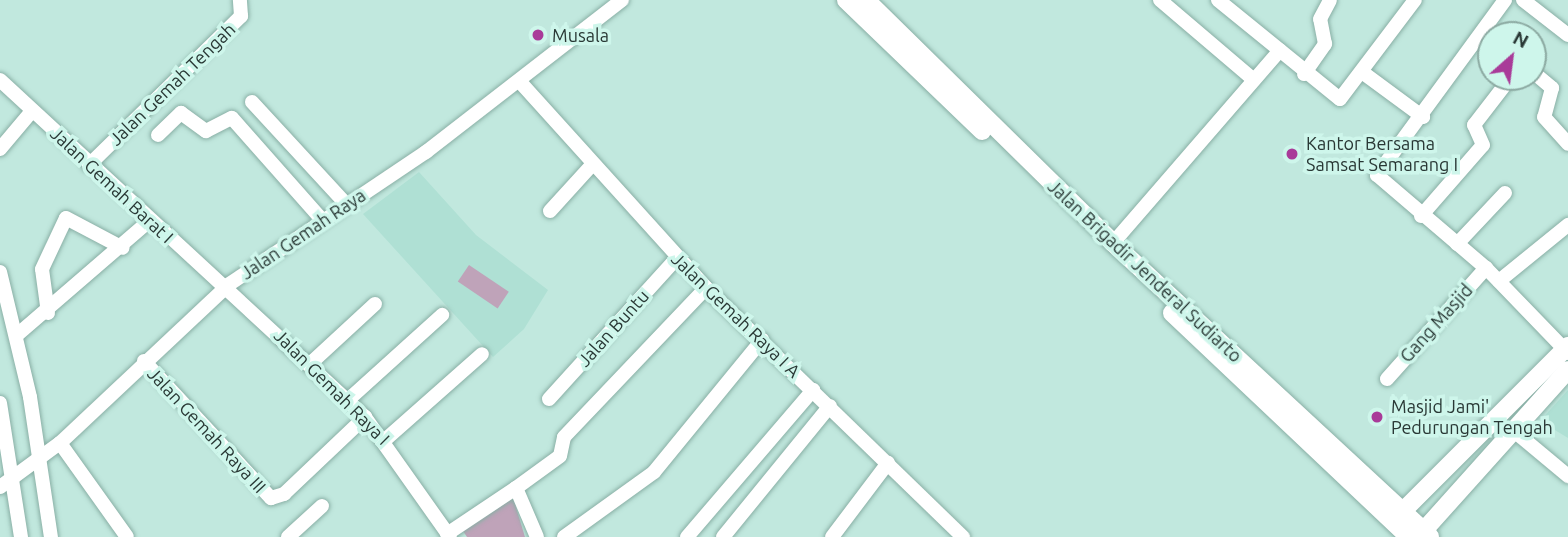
<!DOCTYPE html>
<html>
<head>
<meta charset="utf-8">
<style>
	body { margin:0 }
	#map { position:relative; width:1568px; height:537px; overflow:hidden; background:#c1e8de; font-family:Ubuntu,sans-serif }
	div>[style] { position:absolute }
	[style*='--x'] { left:calc(var(--x)*1px); top:calc(var(--y)*1px); width:calc(var(--w)*1px); rotate:calc(var(--a)*1deg) }
	.built>* { inset:0; background:#afe0d4 }
	.green>* { inset:0; background:#bfa3b9; transform-origin:0 0 }
	.roads { filter:drop-shadow(0 0 2px #89afa5) drop-shadow(0 0 2px #89afa5) }
	.minor>* { height:14px; margin:-7px; padding:0 7px; transform-origin:7px; border-radius:7px; background:#fff }
	.major>* { height:18px; margin:-9px; padding:0 9px; transform-origin:9px; border-radius:9px; background:#fff }
	.dots>* { width:19px; height:19px; translate:-50% -50%; box-sizing:border-box; border:4px solid #cef6eb; border-radius:50% }
	span { translate:-50% -50%; white-space:nowrap; text-align:center; line-height:1.15; -webkit-text-stroke:7px #cef6eb; paint-order:stroke }
	.poi-label { font-size:18px; color:#293835 }
	.left { translate:0 -50%; text-align:left }
	.street-label { font-size:18px; color:#293835 }
	.north { position:absolute; left:1477px; top:21px; width:70px; height:70px; box-sizing:border-box; background:#cef6eb; border:2px solid #8caaa2; border-radius:50%; rotate:28deg; font-size:19px; font-weight:700; line-height:28px; text-align:center; color:#293835 }
	.north::after { content:''; display:block; margin:auto; width:24px; height:32px; background:#a93b99; clip-path:polygon(50% 0,100% 100%,50% 72%,0 100%) }
</style>
</head>
<body>
<div id="map">
	<div class="built">
		<div style="clip-path:polygon(419px 172px,476px 235px,548px 290px,524px 329px,493px 357px,363px 214px)"></div>
		<div style="clip-path:polygon(1568px 390px,1568px 438px,1540px 421px)"></div>
	</div>
	<div class="green">
		<div style="left:469px;top:265px;width:48px;height:20px;rotate:34deg"></div>
		<div style="clip-path:polygon(512px 494px,525px 537px,467px 537px,463px 531px)"></div>
	</div>
	<div class="roads">
		<div class="minor">
			<div style="--x:1160;--y:0;--w:123;--a:40.4"></div>
			<div style="--x:1218;--y:0;--w:157;--a:39.1"></div>
			<div style="--x:1340;--y:99;--w:124;--a:-52.9"></div>
			<div style="--x:1505;--y:0;--w:217;--a:126.2"></div>
			<div style="--x:1377;--y:175;--w:143;--a:40.5"></div>
			<div style="--x:1486;--y:268;--w:118;--a:46"></div>
			<div style="--x:1523;--y:0;--w:57;--a:37.9"></div>
			<div style="--x:1362;--y:72;--w:76;--a:36.4"></div>
			<div style="--x:1533;--y:72;--w:25;--a:40"></div>
			<div style="--x:1552;--y:88;--w:30;--a:105"></div>
			<div style="--x:1544;--y:117;--w:36;--a:48"></div>
			<div style="--x:1304;--y:74;--w:37;--a:-55"></div>
			<div style="--x:1325;--y:44;--w:25;--a:-101"></div>
			<div style="--x:1320;--y:19;--w:21;--a:-62"></div>
			<div style="--x:0;--y:80;--w:497;--a:42.7"></div>
			<div style="--x:365;--y:417;--w:147;--a:54.7"></div>
			<div style="--x:521;--y:83;--w:276;--a:47.9"></div>
			<div style="--x:706;--y:288;--w:358;--a:44.1"></div>
			<div style="--x:252;--y:102;--w:140;--a:47.3"></div>
			<div style="--x:158;--y:135;--w:32;--a:-44"></div>
			<div style="--x:181;--y:113;--w:31;--a:36"></div>
			<div style="--x:206;--y:131;--w:29;--a:-27"></div>
			<div style="--x:232;--y:118;--w:137;--a:48.5"></div>
			<div style="--x:0;--y:149;--w:50;--a:-49.9"></div>
			<div style="--x:89;--y:165;--w:213;--a:-44.4"></div>
			<div style="--x:241;--y:16;--w:16;--a:-94"></div>
			<div style="--x:550;--y:211;--w:61;--a:-47.7"></div>
			<div style="--x:1421;--y:216;--w:94;--a:-48.9"></div>
			<div style="--x:1483;--y:145;--w:22;--a:-114"></div>
			<div style="--x:1474;--y:125;--w:61;--a:-52.4"></div>
			<div style="--x:1113;--y:243;--w:255;--a:-49.1"></div>
			<div style="--x:1457;--y:244;--w:70;--a:-46.7"></div>
			<div style="--x:0;--y:272;--w:129;--a:76.5"></div>
			<div style="--x:30;--y:397;--w:142;--a:81.5"></div>
			<div style="--x:1499;--y:281;--w:89;--a:-39.1"></div>
			<div style="--x:48;--y:313;--w:44;--a:-97.8"></div>
			<div style="--x:42;--y:269;--w:56;--a:-64.8"></div>
			<div style="--x:66;--y:218;--w:64;--a:27.8"></div>
			<div style="--x:17;--y:335;--w:173;--a:-40.8"></div>
			<div style="--x:144;--y:361;--w:187;--a:47.2"></div>
			<div style="--x:271;--y:498;--w:14;--a:-17"></div>
			<div style="--x:284;--y:494;--w:112;--a:-43.5"></div>
			<div style="--x:311;--y:363;--w:87;--a:-42.7"></div>
			<div style="--x:1387;--y:379;--w:149;--a:-48.3"></div>
			<div style="--x:549;--y:399;--w:190;--a:-47.8"></div>
			<div style="--x:348;--y:400;--w:127;--a:-42.1"></div>
			<div style="--x:0;--y:403;--w:136;--a:81.1"></div>
			<div style="--x:1513;--y:430;--w:72;--a:39.9"></div>
			<div style="--x:386;--y:439;--w:128;--a:-41.5"></div>
			<div style="--x:60;--y:443;--w:115;--a:54.5"></div>
			<div style="--x:0;--y:487;--w:74;--a:-36.3"></div>
			<div style="--x:60;--y:443;--w:231;--a:-43.2"></div>
			<div style="--x:228;--y:285;--w:239;--a:-33.9"></div>
			<div style="--x:426;--y:152;--w:248;--a:-37.8"></div>
			<div style="--x:516;--y:488;--w:54;--a:-36"></div>
			<div style="--x:560;--y:456;--w:19;--a:-78"></div>
			<div style="--x:564;--y:437;--w:206;--a:-46.4"></div>
			<div style="--x:447;--y:534;--w:83;--a:-33.7"></div>
			<div style="--x:516;--y:488;--w:53;--a:66.8"></div>
			<div style="--x:288;--y:537;--w:46;--a:-42.4"></div>
			<div style="--x:564;--y:537;--w:111;--a:-35.8"></div>
			<div style="--x:654;--y:472;--w:171;--a:-50.7"></div>
			<div style="--x:687;--y:537;--w:194;--a:-49.4"></div>
			<div style="--x:723;--y:537;--w:169;--a:-50.8"></div>
			<div style="--x:832;--y:537;--w:93;--a:-52.9"></div>
		</div>
		<div class="major">
			<div style="--x:846;--y:0;--w:189;--a:43.9"></div>
			<div style="--x:866;--y:0;--w:346;--a:44.5"></div>
			<div style="--x:1113;--y:243;--w:432;--a:42.8"></div>
			<div style="--x:1172;--y:313;--w:326;--a:43.4"></div>
			<div style="--x:1395;--y:519;--w:245;--a:-45"></div>
			<div style="--x:1418;--y:537;--w:224;--a:-48.1"></div>
		</div>
	</div>
	<div class="dots">
		<div style="left:538px;top:35px;background:#a93b99"></div>
		<div style="left:1292px;top:154px;background:#a93b99"></div>
		<div style="left:1377px;top:417px;background:#a93b99"></div>
	</div>
	<div class="poi-label">
		<span class="left" style="left:552px;top:35px">Musala</span>
		<span class="left" style="left:1306px;top:154px">Kantor Bersama<br>Samsat Semarang I</span>
		<span class="left" style="left:1391px;top:417px">Masjid Jami'<br>Pedurungan Tengah</span>
	</div>
	<div class="street-label">
		<span style="left:172px;top:84px;rotate:-44deg">Jalan Gemah Tengah</span>
		<span style="left:112px;top:185px;rotate:43deg">Jalan Gemah Barat I</span>
		<span style="left:303px;top:234px;rotate:-34deg">Jalan Gemah Raya</span>
		<span style="left:1145px;top:271px;rotate:43deg">Jalan Brigadir Jenderal Sudiarto</span>
		<span style="left:736px;top:315px;rotate:44deg">Jalan Gemah Raya I A</span>
		<span style="left:1436px;top:323px;rotate:-48deg">Gang Masjid</span>
		<span style="left:613px;top:328px;rotate:-48deg">Jalan Buntu</span>
		<span style="left:332px;top:387px;rotate:45deg">Jalan Gemah Raya I</span>
		<span style="left:207px;top:430px;rotate:47deg">Jalan Gemah Raya III</span>
	</div>
	<div class="north">N</div>
</div>
</body>
</html>
